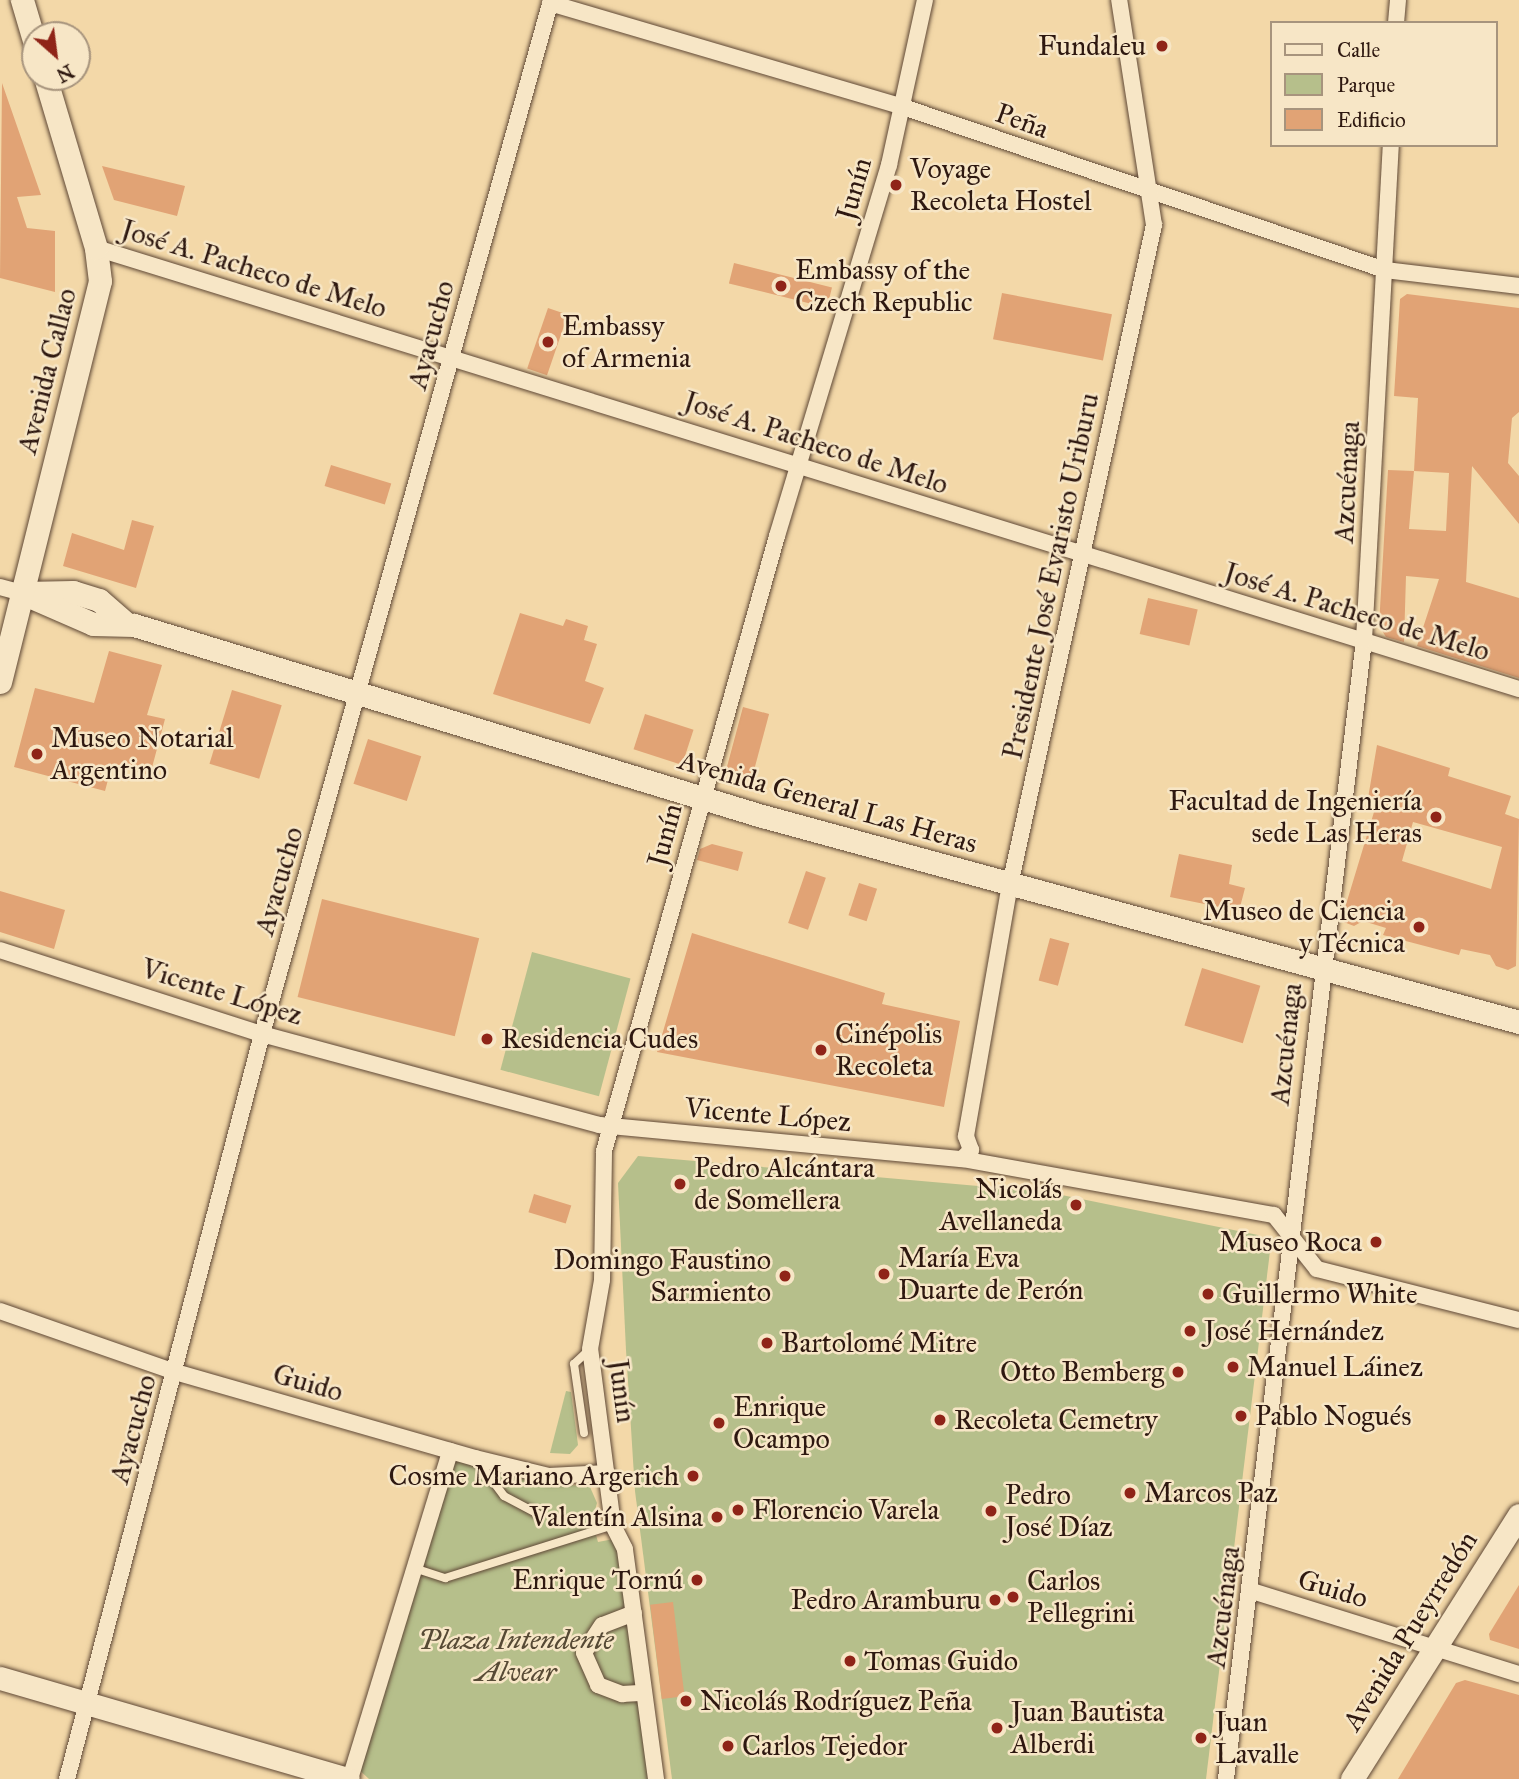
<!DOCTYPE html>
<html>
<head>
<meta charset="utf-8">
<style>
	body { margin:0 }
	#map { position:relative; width:1519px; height:1779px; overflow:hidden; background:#f3d8a8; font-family:"IM FELL Great Primer",serif }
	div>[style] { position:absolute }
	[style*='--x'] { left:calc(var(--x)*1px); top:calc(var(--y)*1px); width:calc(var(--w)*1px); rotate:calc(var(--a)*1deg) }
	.green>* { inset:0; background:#b6bf8b; transform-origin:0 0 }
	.building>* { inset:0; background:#e1a375; transform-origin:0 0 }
	.roads { filter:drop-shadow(0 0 2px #5f4836) drop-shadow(0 0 2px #5f4836) }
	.lane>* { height:8px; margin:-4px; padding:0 4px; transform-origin:4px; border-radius:4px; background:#f7e6c6 }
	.street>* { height:16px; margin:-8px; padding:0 8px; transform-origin:8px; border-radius:8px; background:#f7e6c6 }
	.secondary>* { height:23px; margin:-11.5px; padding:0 11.5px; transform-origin:11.5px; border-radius:11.5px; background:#f7e6c6 }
	.dots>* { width:19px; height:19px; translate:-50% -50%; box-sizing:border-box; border:4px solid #f7e6c6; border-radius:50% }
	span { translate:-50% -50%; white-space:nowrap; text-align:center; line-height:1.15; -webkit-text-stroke:5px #f7e6c6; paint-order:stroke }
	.poi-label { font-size:28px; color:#2e1810 }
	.right { translate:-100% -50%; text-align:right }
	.left { translate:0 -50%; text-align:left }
	.street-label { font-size:28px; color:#2e1810 }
	.park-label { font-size:28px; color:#574a35; font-style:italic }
	.legend { position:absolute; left:1270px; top:21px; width:228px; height:126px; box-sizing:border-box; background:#f7e6c6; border:2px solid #a7947d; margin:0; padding:9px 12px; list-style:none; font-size:21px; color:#2e1810 }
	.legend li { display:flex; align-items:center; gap:14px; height:35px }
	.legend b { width:35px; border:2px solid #a7947d }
	.north { position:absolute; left:21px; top:21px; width:70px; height:70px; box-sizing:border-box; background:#f7e6c6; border:2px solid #a7947d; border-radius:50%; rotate:152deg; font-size:19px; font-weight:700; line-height:28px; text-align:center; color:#2e1810 }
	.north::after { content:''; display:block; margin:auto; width:24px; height:32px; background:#8f2418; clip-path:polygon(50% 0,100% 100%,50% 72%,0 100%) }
</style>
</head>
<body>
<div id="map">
	<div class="green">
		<div style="left:532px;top:952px;width:102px;height:122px;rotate:15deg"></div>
		<div style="clip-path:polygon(638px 1156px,1047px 1192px,1258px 1235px,1270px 1251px,1206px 1779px,672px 1779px,635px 1491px,626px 1350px,618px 1183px)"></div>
		<div style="clip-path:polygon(566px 1391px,571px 1392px,578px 1445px,570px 1454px,550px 1453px)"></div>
		<div style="clip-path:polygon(448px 1456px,541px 1482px,590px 1487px,597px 1503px,592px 1521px,598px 1542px,619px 1538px,656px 1779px,369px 1779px,354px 1765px)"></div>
	</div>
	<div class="building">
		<div style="clip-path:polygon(2px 83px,41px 195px,17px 197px,27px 228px,55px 231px,55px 292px,0 278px)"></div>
		<div style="clip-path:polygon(102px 166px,185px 186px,177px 216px,114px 200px)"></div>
		<div style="left:734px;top:263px;width:101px;height:21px;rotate:14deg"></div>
		<div style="left:1002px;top:293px;width:112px;height:47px;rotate:11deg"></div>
		<div style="clip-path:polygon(evenodd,1407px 294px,1519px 308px,1519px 412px,1512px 418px,1508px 463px,1519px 476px,1519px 524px,1472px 466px,1466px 582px,1519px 598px,1519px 678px,1417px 646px,1439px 579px,1406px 576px,1404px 642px,1386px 637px,1379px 626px,1388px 470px,1414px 471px,1418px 398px,1394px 396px,1400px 299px,1407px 294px,1414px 471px,1449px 473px,1446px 531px,1409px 529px,1414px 471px)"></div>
		<div style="left:548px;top:308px;width:21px;height:64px;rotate:19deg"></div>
		<div style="left:331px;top:465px;width:63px;height:22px;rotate:17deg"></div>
		<div style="clip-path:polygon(132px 520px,154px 526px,136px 588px,63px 566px,72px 533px,124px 550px)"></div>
		<div style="left:1148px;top:598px;width:51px;height:37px;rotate:13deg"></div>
		<div style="clip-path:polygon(520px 613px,563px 626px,566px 619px,588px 626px,584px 640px,597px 644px,585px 681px,604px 688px,590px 724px,493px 694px)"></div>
		<div style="clip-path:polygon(109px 651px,162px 665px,147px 715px,165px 719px,150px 775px,112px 765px,105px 791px,14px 767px,35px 688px,94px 703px)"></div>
		<div style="left:232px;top:690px;width:52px;height:77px;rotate:17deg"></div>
		<div style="left:743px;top:707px;width:27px;height:66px;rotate:15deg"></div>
		<div style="left:645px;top:714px;width:51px;height:37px;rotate:18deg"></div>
		<div style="left:368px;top:739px;width:56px;height:47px;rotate:18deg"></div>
		<div style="clip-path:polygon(evenodd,1377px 745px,1450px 768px,1448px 776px,1511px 796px,1505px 814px,1519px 819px,1516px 966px,1508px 970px,1496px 966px,1490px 955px,1461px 949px,1459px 955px,1383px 935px,1386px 928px,1363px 921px,1354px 926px,1341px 921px,1374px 812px,1366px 810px,1377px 745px,1413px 822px,1502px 847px,1491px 889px,1402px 861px,1413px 822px)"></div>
		<div style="clip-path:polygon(712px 844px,743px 852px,738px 871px,697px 860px,700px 849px)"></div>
		<div style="clip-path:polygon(1179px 854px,1232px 865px,1229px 884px,1245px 888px,1239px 911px,1170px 897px)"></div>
		<div style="left:806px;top:871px;width:21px;height:55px;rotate:19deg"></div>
		<div style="left:859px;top:883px;width:19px;height:34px;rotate:18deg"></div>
		<div style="clip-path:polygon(0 891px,65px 910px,54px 949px,0 932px)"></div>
		<div style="left:322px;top:899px;width:162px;height:101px;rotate:14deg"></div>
		<div style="clip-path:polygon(692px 933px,885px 993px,882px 1004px,960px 1021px,944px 1107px,657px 1052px)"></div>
		<div style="left:1050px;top:938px;width:20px;height:44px;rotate:15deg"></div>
		<div style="left:1202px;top:968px;width:61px;height:60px;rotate:17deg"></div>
		<div style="left:534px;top:1194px;width:39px;height:19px;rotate:17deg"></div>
		<div style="clip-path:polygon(1519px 1585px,1519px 1649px,1490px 1640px,1489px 1634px)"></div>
		<div style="left:673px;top:1602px;width:95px;height:23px;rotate:83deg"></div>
		<div style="clip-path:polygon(1465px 1680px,1519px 1695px,1519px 1779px,1398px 1779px,1456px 1683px)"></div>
	</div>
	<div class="roads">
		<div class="lane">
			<div style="--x:584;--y:1433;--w:70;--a:-98.2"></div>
			<div style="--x:574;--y:1364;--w:22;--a:-43"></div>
			<div style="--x:477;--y:1460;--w:45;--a:53.1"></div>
			<div style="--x:504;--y:1496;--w:38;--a:28"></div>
			<div style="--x:414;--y:1568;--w:33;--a:18"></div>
			<div style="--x:445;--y:1578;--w:176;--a:-17.5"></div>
		</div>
		<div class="street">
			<div style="--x:550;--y:3;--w:368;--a:16.4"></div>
			<div style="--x:903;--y:107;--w:509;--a:18.68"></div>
			<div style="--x:1385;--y:270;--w:135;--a:6.8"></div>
			<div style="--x:1396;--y:23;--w:23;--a:-85"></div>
			<div style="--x:96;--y:248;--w:1490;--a:17.22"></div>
			<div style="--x:0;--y:587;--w:23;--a:15"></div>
			<div style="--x:0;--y:950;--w:275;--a:17.8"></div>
			<div style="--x:262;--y:1034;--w:350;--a:15.1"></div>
			<div style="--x:600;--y:1125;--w:364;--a:5.4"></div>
			<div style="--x:962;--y:1159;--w:317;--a:10.2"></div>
			<div style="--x:1274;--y:1215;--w:69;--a:51.5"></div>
			<div style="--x:1317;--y:1269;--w:208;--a:14.2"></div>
			<div style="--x:962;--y:1159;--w:13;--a:-45"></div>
			<div style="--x:971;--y:1150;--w:15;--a:-110"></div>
			<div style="--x:966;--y:1136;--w:255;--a:-80.1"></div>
			<div style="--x:1010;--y:885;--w:676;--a:-77.69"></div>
			<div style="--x:1154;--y:225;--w:228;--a:-98.8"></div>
			<div style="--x:0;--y:1311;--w:185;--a:19.2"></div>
			<div style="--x:175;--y:1372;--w:312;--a:16"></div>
			<div style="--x:475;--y:1458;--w:76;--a:13.7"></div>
			<div style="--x:549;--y:1476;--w:58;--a:-3"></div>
			<div style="--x:1252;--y:1591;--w:280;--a:17.3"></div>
			<div style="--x:634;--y:1613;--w:34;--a:159"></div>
			<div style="--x:602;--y:1625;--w:33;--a:123"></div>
			<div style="--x:584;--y:1653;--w:35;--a:66"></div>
			<div style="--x:598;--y:1685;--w:26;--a:21"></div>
			<div style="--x:622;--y:1694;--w:22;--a:-3"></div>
			<div style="--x:67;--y:1779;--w:770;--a:-75.33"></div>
			<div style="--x:262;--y:1034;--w:1074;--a:-74.38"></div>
			<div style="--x:350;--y:1779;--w:343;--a:-73"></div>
			<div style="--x:656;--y:1779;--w:232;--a:-97.7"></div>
			<div style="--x:625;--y:1549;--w:27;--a:-117"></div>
			<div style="--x:613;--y:1525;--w:177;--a:-97.4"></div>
			<div style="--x:590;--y:1349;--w:70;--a:-80.1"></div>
			<div style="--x:602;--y:1280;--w:129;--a:-89.1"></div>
			<div style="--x:604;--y:1151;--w:639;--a:-74.29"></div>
			<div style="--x:777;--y:536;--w:388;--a:-73.2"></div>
			<div style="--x:889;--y:165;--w:169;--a:-77.7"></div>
			<div style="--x:1226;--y:1779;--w:1147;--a:-83.09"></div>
			<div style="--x:1364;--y:640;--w:496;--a:-86.9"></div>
		</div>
		<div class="secondary">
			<div style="--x:22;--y:0;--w:46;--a:73.5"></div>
			<div style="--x:22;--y:593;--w:77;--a:23.6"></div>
			<div style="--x:93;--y:624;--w:41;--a:1.4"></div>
			<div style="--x:134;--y:625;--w:656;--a:16.92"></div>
			<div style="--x:762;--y:816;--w:785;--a:15.22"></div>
			<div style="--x:23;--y:593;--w:50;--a:-1.1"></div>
			<div style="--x:73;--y:592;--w:27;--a:17"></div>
			<div style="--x:99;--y:600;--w:35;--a:41"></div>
			<div style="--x:0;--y:682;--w:413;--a:-76"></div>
			<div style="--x:100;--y:281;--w:33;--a:-97"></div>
			<div style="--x:96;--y:248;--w:178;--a:-106.6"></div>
			<div style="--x:0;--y:1678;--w:362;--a:16.2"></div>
			<div style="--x:1352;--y:1779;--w:312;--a:-57.7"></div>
		</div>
	</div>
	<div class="dots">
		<div style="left:1162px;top:46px;background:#8f2418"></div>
		<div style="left:896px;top:185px;background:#8f2418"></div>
		<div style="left:781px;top:286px;background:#8f2418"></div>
		<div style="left:548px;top:342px;background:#8f2418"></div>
		<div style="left:37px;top:754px;background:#8f2418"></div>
		<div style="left:1436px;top:817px;background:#8f2418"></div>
		<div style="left:1419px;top:927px;background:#8f2418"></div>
		<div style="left:487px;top:1039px;background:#8f2418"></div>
		<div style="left:821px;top:1050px;background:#8f2418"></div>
		<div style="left:680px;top:1184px;background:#8f2418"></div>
		<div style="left:1076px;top:1205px;background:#8f2418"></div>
		<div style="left:1376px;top:1242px;background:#8f2418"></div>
		<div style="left:884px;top:1274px;background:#8f2418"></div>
		<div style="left:785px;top:1276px;background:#8f2418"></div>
		<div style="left:1208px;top:1294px;background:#8f2418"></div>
		<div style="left:1190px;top:1331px;background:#8f2418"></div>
		<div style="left:767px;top:1343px;background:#8f2418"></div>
		<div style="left:1233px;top:1367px;background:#8f2418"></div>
		<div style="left:1178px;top:1372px;background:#8f2418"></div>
		<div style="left:1241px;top:1416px;background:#8f2418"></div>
		<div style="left:940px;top:1420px;background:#8f2418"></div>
		<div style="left:719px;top:1423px;background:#8f2418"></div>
		<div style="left:693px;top:1476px;background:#8f2418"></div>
		<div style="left:1130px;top:1493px;background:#8f2418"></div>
		<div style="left:738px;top:1510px;background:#8f2418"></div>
		<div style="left:991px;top:1511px;background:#8f2418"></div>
		<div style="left:717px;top:1517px;background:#8f2418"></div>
		<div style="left:697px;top:1580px;background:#8f2418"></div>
		<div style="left:1013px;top:1597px;background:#8f2418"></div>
		<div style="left:995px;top:1600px;background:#8f2418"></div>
		<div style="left:850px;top:1661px;background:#8f2418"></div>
		<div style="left:686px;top:1701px;background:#8f2418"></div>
		<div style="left:997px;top:1728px;background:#8f2418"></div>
		<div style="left:1201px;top:1738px;background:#8f2418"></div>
		<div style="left:728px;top:1746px;background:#8f2418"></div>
	</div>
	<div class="poi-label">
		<span class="right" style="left:1146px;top:46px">Fundaleu</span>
		<span class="left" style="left:910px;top:185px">Voyage<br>Recoleta Hostel</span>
		<span class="left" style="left:795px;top:286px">Embassy of the<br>Czech Republic</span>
		<span class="left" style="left:562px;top:342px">Embassy<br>of Armenia</span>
		<span class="left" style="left:51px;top:754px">Museo Notarial<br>Argentino</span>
		<span class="right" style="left:1422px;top:817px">Facultad de Ingeniería<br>sede Las Heras</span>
		<span class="right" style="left:1405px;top:927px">Museo de Ciencia<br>y Técnica</span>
		<span class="left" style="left:835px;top:1050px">Cinépolis<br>Recoleta</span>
		<span class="left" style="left:501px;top:1039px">Residencia Cudes</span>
		<span class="left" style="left:694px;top:1184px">Pedro Alcántara<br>de Somellera</span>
		<span class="right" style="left:1062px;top:1205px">Nicolás<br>Avellaneda</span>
		<span class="right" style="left:1362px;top:1242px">Museo Roca</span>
		<span class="left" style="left:898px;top:1274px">María Eva<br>Duarte de Perón</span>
		<span class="right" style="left:771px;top:1276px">Domingo Faustino<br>Sarmiento</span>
		<span class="left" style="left:1222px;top:1294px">Guillermo White</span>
		<span class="left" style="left:1204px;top:1331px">José Hernández</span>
		<span class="left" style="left:781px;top:1343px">Bartolomé Mitre</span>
		<span class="left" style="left:1247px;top:1367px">Manuel Láinez</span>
		<span class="right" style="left:1164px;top:1372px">Otto Bemberg</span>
		<span class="left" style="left:733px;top:1423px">Enrique<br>Ocampo</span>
		<span class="left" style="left:1255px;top:1416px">Pablo Nogués</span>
		<span class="left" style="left:954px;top:1420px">Recoleta Cemetry</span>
		<span class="right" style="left:679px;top:1476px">Cosme Mariano Argerich</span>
		<span class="left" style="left:1144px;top:1493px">Marcos Paz</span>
		<span class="left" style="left:1005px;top:1511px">Pedro<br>José Díaz</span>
		<span class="left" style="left:752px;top:1510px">Florencio Varela</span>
		<span class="right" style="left:703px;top:1517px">Valentín Alsina</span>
		<span class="right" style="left:683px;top:1580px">Enrique Tornú</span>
		<span class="left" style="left:1027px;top:1597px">Carlos<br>Pellegrini</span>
		<span class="right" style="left:981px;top:1600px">Pedro Aramburu</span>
		<span class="left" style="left:864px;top:1661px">Tomas Guido</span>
		<span class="left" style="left:700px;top:1701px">Nicolás Rodríguez Peña</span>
		<span class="left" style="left:1011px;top:1728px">Juan Bautista<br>Alberdi</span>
		<span class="left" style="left:1215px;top:1738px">Juan<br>Lavalle</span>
		<span class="left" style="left:742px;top:1746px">Carlos Tejedor</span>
	</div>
	<div class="street-label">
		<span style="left:1022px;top:121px;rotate:20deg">Peña</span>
		<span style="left:854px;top:189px;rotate:-74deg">Junín</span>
		<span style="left:254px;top:269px;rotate:17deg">José A. Pacheco de Melo</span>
		<span style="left:431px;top:335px;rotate:-75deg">Ayacucho</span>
		<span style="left:47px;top:371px;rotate:-76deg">Avenida Callao</span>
		<span style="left:816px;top:443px;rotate:18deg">José A. Pacheco de Melo</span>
		<span style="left:1347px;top:482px;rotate:-87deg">Azcuénaga</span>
		<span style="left:1051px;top:576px;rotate:-78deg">Presidente José Evaristo Uriburu</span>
		<span style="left:1357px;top:612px;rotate:17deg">José A. Pacheco de Melo</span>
		<span style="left:828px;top:802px;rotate:16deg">Avenida General Las Heras</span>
		<span style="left:665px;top:835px;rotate:-75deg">Junín</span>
		<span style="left:279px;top:881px;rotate:-74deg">Ayacucho</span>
		<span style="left:222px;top:992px;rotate:17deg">Vicente López</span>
		<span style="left:1286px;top:1044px;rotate:-84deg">Azcuénaga</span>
		<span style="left:768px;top:1115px;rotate:5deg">Vicente López</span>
		<span style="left:308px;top:1383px;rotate:16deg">Guido</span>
		<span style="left:622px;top:1391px;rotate:82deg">Junín</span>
		<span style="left:133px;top:1429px;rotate:-75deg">Ayacucho</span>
		<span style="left:1333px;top:1589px;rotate:17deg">Guido</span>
		<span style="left:1223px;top:1607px;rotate:-83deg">Azcuénaga</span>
		<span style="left:1410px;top:1631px;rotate:-58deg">Avenida Pueyrredón</span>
	</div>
	<div class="park-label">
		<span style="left:516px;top:1656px">Plaza Intendente<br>Alvear</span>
	</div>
	<ul class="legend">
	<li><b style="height:9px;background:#f7e6c6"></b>Calle</li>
	<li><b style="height:19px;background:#b6bf8b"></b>Parque</li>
	<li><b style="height:19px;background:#e1a375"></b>Edificio</li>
	</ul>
	<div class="north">N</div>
</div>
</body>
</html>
